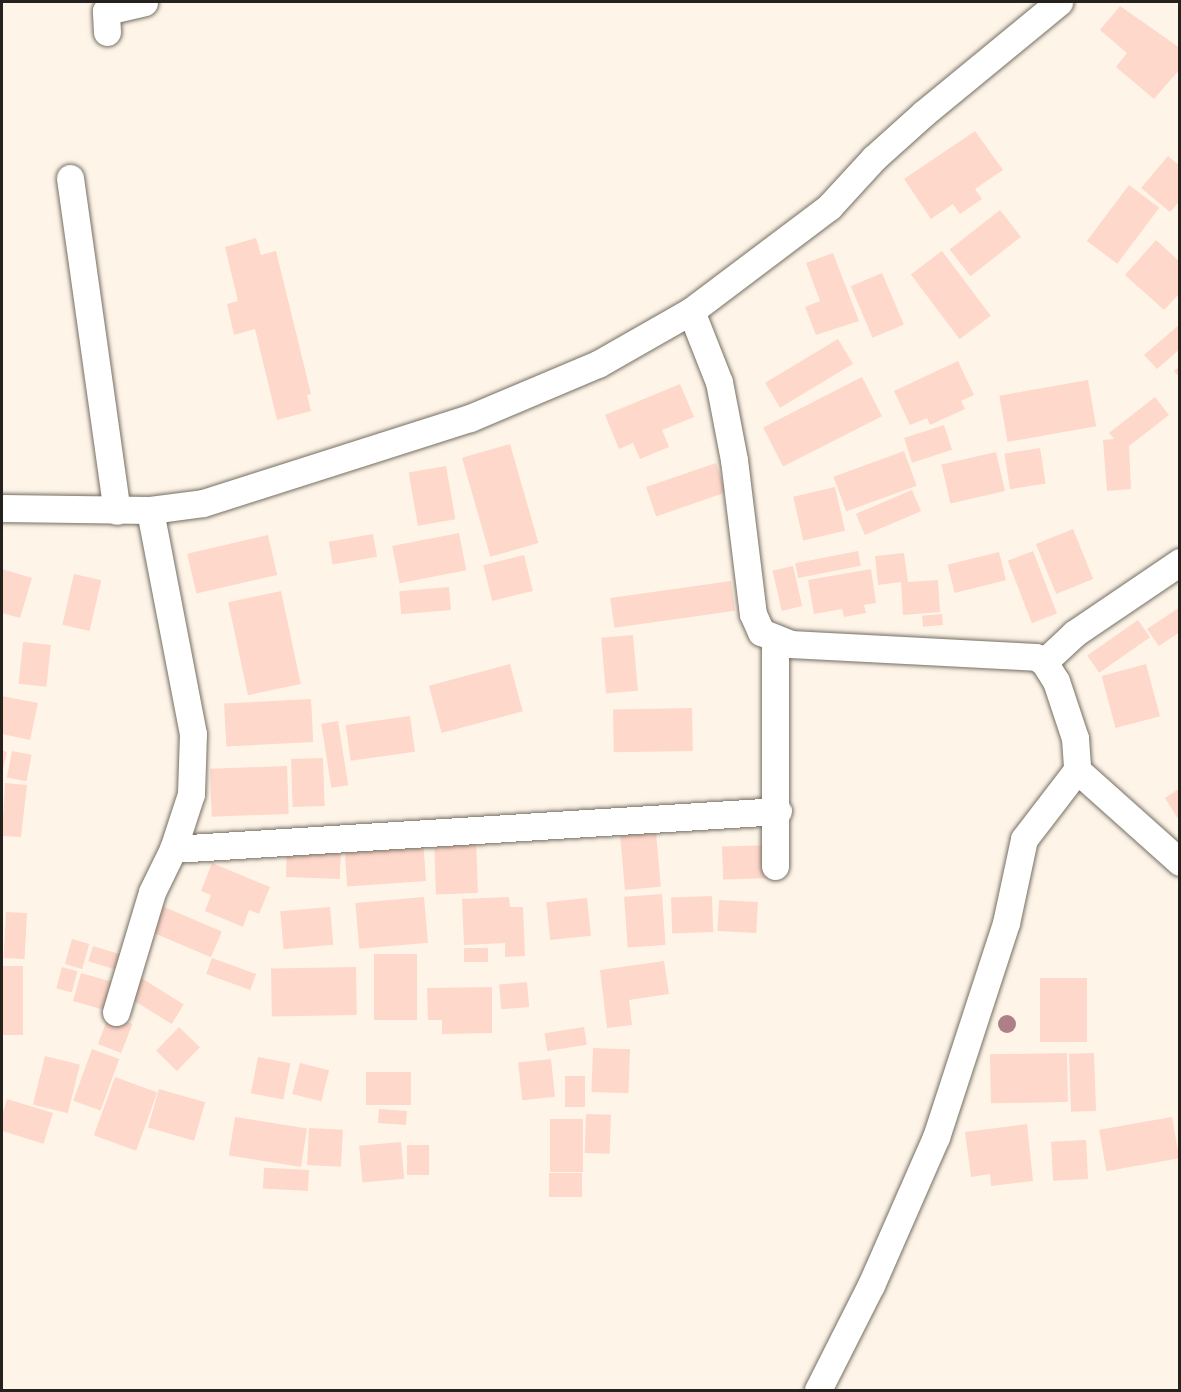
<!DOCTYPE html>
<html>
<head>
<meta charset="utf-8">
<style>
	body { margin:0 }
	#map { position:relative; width:1181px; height:1392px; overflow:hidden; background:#fef5e8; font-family:"Source Sans 3",sans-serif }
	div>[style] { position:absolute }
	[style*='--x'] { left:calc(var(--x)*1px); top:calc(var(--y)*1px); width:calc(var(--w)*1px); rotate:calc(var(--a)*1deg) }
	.building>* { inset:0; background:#fed8ca; transform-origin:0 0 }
	.roads { filter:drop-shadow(0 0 2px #756e63) drop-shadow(0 0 2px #756e63) }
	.street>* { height:27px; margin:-13.5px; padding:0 13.5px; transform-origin:13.5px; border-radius:13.5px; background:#fff }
	.trees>* { width:18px; height:18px; margin:-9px; border-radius:50%; background:#ae8086 }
	span { translate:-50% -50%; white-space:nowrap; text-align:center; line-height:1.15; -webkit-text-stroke:4.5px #fef5e8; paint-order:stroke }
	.frame { position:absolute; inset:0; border:3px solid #25221d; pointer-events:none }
</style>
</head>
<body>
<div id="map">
	<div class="building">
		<div style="clip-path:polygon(1120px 6px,1180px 48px,1180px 69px,1154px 99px,1116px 67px,1127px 53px,1100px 30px)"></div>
		<div style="clip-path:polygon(975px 131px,1003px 170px,975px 189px,982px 199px,960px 214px,953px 204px,931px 219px,904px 179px)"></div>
		<div style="clip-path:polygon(1168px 156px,1180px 166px,1180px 201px,1170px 212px,1141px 188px)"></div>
		<div style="left:1129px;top:185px;width:38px;height:70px;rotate:37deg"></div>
		<div style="left:1000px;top:210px;width:34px;height:64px;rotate:52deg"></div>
		<div style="clip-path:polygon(256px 238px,261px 255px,276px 251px,311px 394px,307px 395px,311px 411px,277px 420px,255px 329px,234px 335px,227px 304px,238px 301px,225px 247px)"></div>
		<div style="clip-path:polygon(1156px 240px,1180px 262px,1180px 293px,1164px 310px,1125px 275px)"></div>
		<div style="left:942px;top:251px;width:81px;height:39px;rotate:53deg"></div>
		<div style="clip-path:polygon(833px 253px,859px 321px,816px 335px,805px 307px,820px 301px,806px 263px)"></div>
		<div style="left:882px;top:273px;width:56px;height:34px;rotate:67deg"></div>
		<div style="clip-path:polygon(1180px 324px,1180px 349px,1157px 369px,1144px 355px)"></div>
		<div style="left:838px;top:339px;width:29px;height:85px;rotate:59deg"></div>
		<div style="clip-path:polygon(958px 361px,974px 395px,961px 401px,965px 409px,930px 425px,927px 418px,910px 425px,894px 391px)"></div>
		<div style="clip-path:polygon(1180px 366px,1180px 378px,1174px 371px)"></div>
		<div style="left:862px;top:377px;width:44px;height:111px;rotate:63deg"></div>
		<div style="left:1088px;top:380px;width:47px;height:90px;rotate:80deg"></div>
		<div style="clip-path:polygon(680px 384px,694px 417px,662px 430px,669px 447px,640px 459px,633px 443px,619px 449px,605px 415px)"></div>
		<div style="clip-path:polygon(1155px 397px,1169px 415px,1129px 446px,1131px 489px,1107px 491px,1103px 440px,1114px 439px,1109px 433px)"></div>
		<div style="left:944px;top:425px;width:26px;height:42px;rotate:72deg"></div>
		<div style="left:510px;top:444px;width:103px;height:50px;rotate:74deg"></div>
		<div style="left:1040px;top:448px;width:36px;height:36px;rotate:81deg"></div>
		<div style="left:904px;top:451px;width:37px;height:75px;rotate:70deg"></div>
		<div style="left:996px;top:452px;width:40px;height:56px;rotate:77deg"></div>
		<div style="left:716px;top:463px;width:31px;height:74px;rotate:71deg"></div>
		<div style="left:446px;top:466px;width:54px;height:38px;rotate:80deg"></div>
		<div style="left:835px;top:487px;width:45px;height:43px;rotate:77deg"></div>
		<div style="left:912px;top:490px;width:23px;height:61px;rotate:67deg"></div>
		<div style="left:1073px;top:529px;width:54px;height:40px;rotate:68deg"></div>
		<div style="left:459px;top:533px;width:38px;height:68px;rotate:79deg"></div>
		<div style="left:373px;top:534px;width:23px;height:45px;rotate:80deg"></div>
		<div style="left:268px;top:535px;width:41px;height:83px;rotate:77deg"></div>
		<div style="left:858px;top:551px;width:15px;height:64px;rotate:79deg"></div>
		<div style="left:1033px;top:551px;width:67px;height:27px;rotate:69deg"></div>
		<div style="left:999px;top:552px;width:29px;height:53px;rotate:76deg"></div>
		<div style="clip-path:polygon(904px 553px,908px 582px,938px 580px,940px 612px,903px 615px,901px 582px,878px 585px,875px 556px)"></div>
		<div style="left:524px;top:555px;width:37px;height:42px;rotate:76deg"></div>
		<div style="left:793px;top:566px;width:41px;height:21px;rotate:77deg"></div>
		<div style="clip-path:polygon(2px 569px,32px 578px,20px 618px,2px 613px)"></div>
		<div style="clip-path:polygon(871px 569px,876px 603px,864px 605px,866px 613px,844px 617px,842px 609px,814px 614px,808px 580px)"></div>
		<div style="left:74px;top:574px;width:28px;height:52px;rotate:13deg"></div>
		<div style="left:731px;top:581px;width:30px;height:122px;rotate:82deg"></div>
		<div style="left:449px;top:587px;width:23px;height:50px;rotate:85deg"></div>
		<div style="left:281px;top:591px;width:95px;height:54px;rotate:78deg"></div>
		<div style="clip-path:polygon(1180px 607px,1180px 632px,1159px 646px,1147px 629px)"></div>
		<div style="left:942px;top:614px;width:11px;height:20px;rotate:85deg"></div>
		<div style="left:1138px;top:620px;width:21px;height:62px;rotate:55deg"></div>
		<div style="left:633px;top:635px;width:56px;height:32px;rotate:85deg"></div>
		<div style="left:23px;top:642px;width:28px;height:42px;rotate:6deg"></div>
		<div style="left:510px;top:664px;width:49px;height:84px;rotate:75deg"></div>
		<div style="left:1146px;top:664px;width:54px;height:46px;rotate:75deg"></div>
		<div style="clip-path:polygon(2px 696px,38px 703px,30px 740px,2px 734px)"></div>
		<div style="left:311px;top:699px;width:43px;height:87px;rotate:87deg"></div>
		<div style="left:692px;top:708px;width:43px;height:79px;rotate:89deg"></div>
		<div style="left:410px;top:716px;width:36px;height:65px;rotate:82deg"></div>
		<div style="left:338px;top:721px;width:65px;height:17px;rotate:81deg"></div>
		<div style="clip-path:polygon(2px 750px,7px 752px,2px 773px)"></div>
		<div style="left:12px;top:751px;width:20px;height:27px;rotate:11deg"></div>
		<div style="left:323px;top:758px;width:48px;height:32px;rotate:88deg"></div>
		<div style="left:287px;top:766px;width:48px;height:77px;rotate:88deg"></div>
		<div style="clip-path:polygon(5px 783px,27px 785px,21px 837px,2px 836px)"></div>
		<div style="clip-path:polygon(1180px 788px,1180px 822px,1165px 798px)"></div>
		<div style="left:656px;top:832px;width:55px;height:36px;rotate:85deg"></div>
		<div style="left:423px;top:838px;width:43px;height:79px;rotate:86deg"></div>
		<div style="left:476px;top:838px;width:55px;height:42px;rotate:88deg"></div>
		<div style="left:768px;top:845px;width:33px;height:46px;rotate:88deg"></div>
		<div style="left:341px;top:846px;width:33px;height:54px;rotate:92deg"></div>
		<div style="clip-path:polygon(212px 863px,270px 887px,259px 914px,249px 910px,243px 927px,205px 911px,211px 895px,201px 891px)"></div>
		<div style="left:662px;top:894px;width:51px;height:38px;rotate:86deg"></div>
		<div style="left:712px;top:896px;width:36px;height:41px;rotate:88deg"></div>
		<div style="left:424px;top:897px;width:46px;height:69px;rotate:85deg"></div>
		<div style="clip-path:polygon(509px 897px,510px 907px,523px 907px,525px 956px,505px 957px,505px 943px,464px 945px,462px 899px)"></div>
		<div style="left:587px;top:898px;width:38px;height:41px;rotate:84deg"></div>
		<div style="left:719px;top:900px;width:39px;height:31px;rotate:3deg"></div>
		<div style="left:162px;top:906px;width:65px;height:28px;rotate:23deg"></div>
		<div style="left:330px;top:907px;width:38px;height:50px;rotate:85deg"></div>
		<div style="left:6px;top:912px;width:21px;height:46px;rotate:3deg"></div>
		<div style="left:72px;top:939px;width:18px;height:26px;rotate:16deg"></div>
		<div style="left:93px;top:946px;width:34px;height:16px;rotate:17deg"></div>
		<div style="left:488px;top:948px;width:14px;height:24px;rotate:90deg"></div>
		<div style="left:417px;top:954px;width:66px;height:43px;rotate:90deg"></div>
		<div style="left:212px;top:958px;width:47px;height:17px;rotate:20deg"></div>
		<div style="clip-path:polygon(664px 961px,669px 994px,629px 1000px,632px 1025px,607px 1028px,600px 970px)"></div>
		<div style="left:2px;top:966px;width:21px;height:69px"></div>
		<div style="left:62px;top:967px;width:16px;height:22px;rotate:15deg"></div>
		<div style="left:356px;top:967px;width:48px;height:85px;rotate:89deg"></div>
		<div style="left:81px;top:973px;width:40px;height:29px;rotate:16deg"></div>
		<div style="left:138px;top:976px;width:54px;height:23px;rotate:32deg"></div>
		<div style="left:1040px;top:978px;width:47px;height:64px"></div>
		<div style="left:527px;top:982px;width:25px;height:28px;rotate:85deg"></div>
		<div style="clip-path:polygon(492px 987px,492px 1033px,442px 1034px,442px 1020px,428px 1020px,427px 988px)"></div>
		<div style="left:109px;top:1015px;width:25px;height:31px;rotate:21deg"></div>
		<div style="left:179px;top:1027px;width:29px;height:33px;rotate:44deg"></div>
		<div style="left:584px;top:1027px;width:18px;height:40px;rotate:81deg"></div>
		<div style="left:593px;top:1048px;width:37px;height:44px;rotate:2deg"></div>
		<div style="left:92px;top:1049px;width:29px;height:55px;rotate:20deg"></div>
		<div style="left:1067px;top:1053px;width:49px;height:77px;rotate:89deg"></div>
		<div style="left:1094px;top:1053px;width:58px;height:25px;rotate:88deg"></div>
		<div style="left:45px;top:1056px;width:36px;height:50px;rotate:14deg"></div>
		<div style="left:258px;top:1057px;width:33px;height:37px;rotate:11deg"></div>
		<div style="left:551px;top:1059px;width:38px;height:33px;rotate:84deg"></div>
		<div style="left:300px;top:1063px;width:30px;height:32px;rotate:14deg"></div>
		<div style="left:366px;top:1072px;width:45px;height:33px"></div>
		<div style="left:585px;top:1076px;width:31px;height:20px;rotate:90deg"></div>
		<div style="left:115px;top:1077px;width:45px;height:62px;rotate:20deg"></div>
		<div style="left:159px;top:1089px;width:48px;height:40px;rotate:16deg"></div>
		<div style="left:7px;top:1099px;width:48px;height:32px;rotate:17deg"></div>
		<div style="left:379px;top:1109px;width:28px;height:14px;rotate:4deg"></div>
		<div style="left:586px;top:1114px;width:25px;height:39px;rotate:2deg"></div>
		<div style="left:235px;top:1117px;width:73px;height:39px;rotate:9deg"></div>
		<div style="left:1172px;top:1117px;width:42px;height:74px;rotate:80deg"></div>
		<div style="left:550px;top:1119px;width:33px;height:53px"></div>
		<div style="clip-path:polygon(1027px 1124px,1033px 1181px,991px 1186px,990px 1174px,971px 1177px,965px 1132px)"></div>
		<div style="left:309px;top:1128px;width:34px;height:37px;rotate:3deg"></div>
		<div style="left:1086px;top:1140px;width:39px;height:35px;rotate:87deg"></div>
		<div style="left:401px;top:1142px;width:37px;height:42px;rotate:85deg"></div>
		<div style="left:407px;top:1145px;width:22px;height:30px"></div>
		<div style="left:309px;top:1170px;width:21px;height:45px;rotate:93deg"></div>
		<div style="left:582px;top:1173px;width:24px;height:33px;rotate:90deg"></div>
	</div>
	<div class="roads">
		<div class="street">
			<div style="--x:107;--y:32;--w:21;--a:-93"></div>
			<div style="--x:106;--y:11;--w:39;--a:-13"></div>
			<div style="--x:70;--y:178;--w:336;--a:82"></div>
			<div style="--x:691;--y:311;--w:173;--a:-37"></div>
			<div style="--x:829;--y:207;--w:67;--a:-47.4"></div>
			<div style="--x:874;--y:158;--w:67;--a:-42"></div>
			<div style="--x:924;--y:113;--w:175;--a:-39.4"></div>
			<div style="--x:2;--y:508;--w:148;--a:0.8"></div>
			<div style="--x:150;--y:510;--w:53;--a:-7.5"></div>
			<div style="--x:203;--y:503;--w:280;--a:-17.7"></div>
			<div style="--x:470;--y:418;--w:139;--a:-22.9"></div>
			<div style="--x:598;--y:364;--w:107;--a:-29.7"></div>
			<div style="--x:691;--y:311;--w:76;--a:68.5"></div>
			<div style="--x:719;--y:382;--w:79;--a:79.1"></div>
			<div style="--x:734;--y:460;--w:155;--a:83"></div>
			<div style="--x:753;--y:614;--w:20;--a:66"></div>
			<div style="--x:761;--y:632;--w:31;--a:22"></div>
			<div style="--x:790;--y:644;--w:246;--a:3"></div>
			<div style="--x:1036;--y:657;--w:9;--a:32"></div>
			<div style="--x:1044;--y:662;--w:22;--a:58"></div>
			<div style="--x:1056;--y:681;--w:60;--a:71.6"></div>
			<div style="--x:1075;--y:738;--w:32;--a:86"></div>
			<div style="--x:1077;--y:770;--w:87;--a:127.5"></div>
			<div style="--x:1024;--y:839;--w:86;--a:102.1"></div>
			<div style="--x:1006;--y:923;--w:225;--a:108.1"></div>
			<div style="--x:936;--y:1137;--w:162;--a:113.7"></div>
			<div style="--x:871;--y:1285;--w:118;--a:116.8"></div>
			<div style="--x:1044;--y:662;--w:42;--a:-43.1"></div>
			<div style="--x:1075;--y:633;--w:127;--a:-34.1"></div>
			<div style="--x:1077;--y:770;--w:138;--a:41.8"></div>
			<div style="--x:173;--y:849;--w:606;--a:-3.59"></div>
			<div style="--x:775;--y:866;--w:227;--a:-90"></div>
			<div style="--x:116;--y:1012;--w:125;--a:-73.3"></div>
			<div style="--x:152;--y:892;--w:48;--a:-64"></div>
			<div style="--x:173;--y:849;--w:58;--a:-71.9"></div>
			<div style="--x:191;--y:794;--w:60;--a:-88.1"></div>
			<div style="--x:193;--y:734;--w:228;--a:-100.9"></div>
		</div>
	</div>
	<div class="trees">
		<div style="left:1007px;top:1024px"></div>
	</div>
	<div class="frame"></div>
</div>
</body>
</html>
